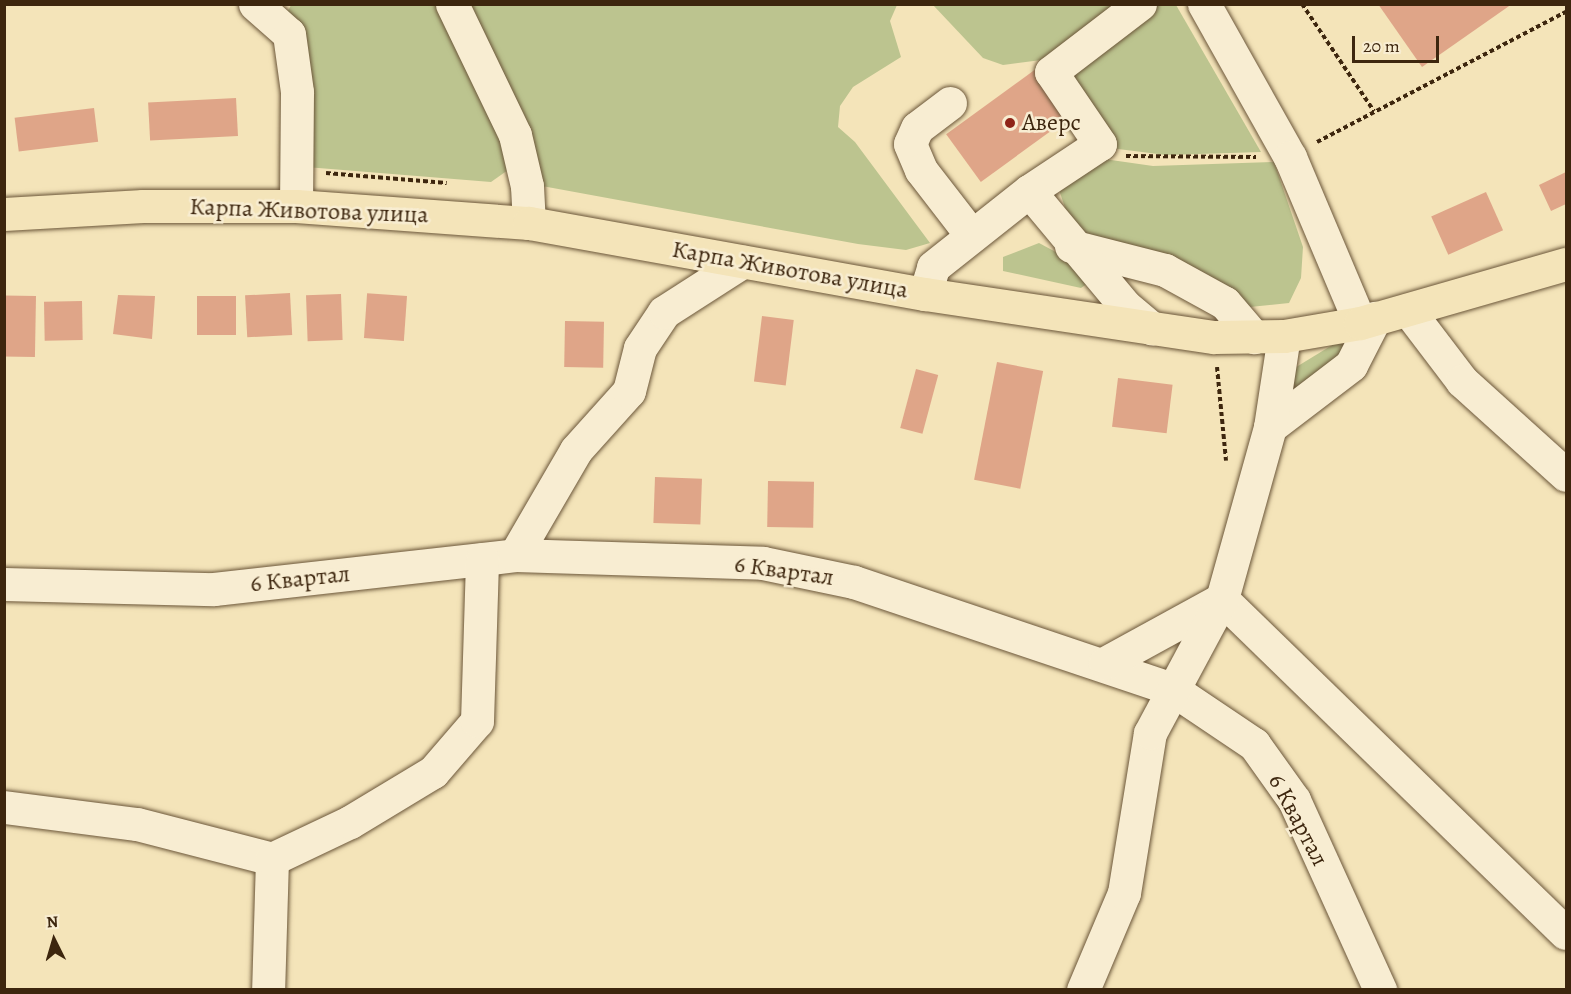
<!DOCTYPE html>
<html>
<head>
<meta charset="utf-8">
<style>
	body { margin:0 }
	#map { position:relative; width:1571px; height:994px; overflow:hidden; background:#f4e4b9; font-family:Alegreya,serif }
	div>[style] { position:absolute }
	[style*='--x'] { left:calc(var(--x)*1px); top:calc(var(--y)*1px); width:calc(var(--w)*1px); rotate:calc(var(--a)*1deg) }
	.green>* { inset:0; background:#bcc48f }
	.building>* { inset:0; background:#dfa588; transform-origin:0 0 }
	.path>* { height:4px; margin-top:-2px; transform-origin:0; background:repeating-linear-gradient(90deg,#3d260e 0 4.5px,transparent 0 7.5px) }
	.roads { filter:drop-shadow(0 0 2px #6b5639) drop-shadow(0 0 2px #6b5639) }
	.minor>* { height:33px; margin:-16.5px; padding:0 16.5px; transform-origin:16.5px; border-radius:16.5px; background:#f8edd2 }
	.major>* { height:33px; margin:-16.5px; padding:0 16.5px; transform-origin:16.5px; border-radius:16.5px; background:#f4e4b9 }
	.dots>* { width:16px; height:16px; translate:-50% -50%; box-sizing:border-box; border:3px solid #f8edd2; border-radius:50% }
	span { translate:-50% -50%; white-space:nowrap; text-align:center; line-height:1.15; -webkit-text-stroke:5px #f8edd2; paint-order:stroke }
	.poi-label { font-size:24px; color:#3d260e }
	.left { translate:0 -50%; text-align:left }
	.street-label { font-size:24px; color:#3d260e }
	.frame { position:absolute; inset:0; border:6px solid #3d260e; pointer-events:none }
	.north { position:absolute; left:24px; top:910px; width:60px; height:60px; -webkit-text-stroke:4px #f8edd2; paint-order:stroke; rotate:355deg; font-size:16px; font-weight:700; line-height:24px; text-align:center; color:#3d260e }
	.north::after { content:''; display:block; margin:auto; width:21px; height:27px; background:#3d260e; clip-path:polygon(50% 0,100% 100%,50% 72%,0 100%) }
	.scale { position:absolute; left:1352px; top:36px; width:87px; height:27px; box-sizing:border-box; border:3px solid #3d260e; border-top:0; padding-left:8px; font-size:18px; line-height:21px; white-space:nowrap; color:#3d260e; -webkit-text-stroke:4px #f8edd2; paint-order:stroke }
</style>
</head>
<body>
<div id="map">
	<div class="green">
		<div style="clip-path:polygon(291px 5px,443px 5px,491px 107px,508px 170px,491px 182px,306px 167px,286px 15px)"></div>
		<div style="clip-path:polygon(462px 5px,897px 5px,890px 21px,901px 57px,853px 87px,840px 106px,838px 127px,855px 142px,930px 243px,906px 250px,858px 244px,542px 186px)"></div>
		<div style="clip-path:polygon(933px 5px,1124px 5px,1049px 59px,1003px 65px,983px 58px)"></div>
		<div style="clip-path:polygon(1149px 5px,1176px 5px,1261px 152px,1166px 155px,1110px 148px,1058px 72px)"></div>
		<div style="clip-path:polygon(1104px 159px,1153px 166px,1274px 162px,1303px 247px,1301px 278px,1289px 303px,1250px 307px,1072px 228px,1058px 187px)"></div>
		<div style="clip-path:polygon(1039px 243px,1080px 265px,1091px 281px,1081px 288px,1003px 271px,1003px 257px)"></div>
		<div style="clip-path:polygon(1347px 336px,1345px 358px,1286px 395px,1293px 369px)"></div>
	</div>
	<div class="building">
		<div style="clip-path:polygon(1378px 4px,1512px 4px,1422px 67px)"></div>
		<div style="left:1040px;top:66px;width:59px;height:116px;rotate:54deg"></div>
		<div style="left:236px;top:98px;width:38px;height:88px;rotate:87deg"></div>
		<div style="left:94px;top:108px;width:34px;height:80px;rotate:83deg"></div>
		<div style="clip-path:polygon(1566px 172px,1566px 204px,1551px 211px,1539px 185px)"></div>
		<div style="left:1486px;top:192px;width:42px;height:60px;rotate:66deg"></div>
		<div style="left:290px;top:293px;width:42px;height:45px;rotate:87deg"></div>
		<div style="left:341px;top:294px;width:46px;height:35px;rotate:88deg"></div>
		<div style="clip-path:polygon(118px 295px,155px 296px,152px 339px,113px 334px)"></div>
		<div style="left:36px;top:296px;width:61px;height:32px;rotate:91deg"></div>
		<div style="left:197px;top:296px;width:39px;height:39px"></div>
		<div style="left:407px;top:296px;width:45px;height:40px;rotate:94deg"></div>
		<div style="left:82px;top:301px;width:39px;height:38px;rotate:89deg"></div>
		<div style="left:762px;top:316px;width:32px;height:66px;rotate:7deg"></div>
		<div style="left:565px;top:321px;width:39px;height:46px;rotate:1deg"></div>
		<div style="left:997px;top:362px;width:47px;height:120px;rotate:11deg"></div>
		<div style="left:916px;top:369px;width:23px;height:61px;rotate:15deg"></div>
		<div style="left:1118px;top:378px;width:55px;height:49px;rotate:7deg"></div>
		<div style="left:655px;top:477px;width:47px;height:46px;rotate:2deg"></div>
		<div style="left:768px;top:481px;width:46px;height:46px;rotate:1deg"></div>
	</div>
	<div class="path">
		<div style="--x:1302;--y:4;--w:129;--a:56.1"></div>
		<div style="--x:1317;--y:142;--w:281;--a:-27.6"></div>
		<div style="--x:1126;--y:156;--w:130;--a:0.4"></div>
		<div style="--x:326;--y:173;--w:121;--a:4.7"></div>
		<div style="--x:1217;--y:367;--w:94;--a:84.5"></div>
	</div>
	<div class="roads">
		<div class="minor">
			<div style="--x:255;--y:4;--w:45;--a:41.4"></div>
			<div style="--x:289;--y:34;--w:59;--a:82.1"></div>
			<div style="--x:297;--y:92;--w:114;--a:90.5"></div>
			<div style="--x:452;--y:4;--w:145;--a:64.3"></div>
			<div style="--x:515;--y:135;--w:52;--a:76.8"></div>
			<div style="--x:527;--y:186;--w:37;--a:87"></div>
			<div style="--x:1204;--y:4;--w:176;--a:60.7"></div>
			<div style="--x:1290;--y:157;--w:180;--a:67.1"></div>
			<div style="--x:950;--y:103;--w:41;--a:142.9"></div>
			<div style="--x:917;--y:128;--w:17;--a:114"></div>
			<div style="--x:910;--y:144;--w:28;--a:67"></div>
			<div style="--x:921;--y:170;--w:83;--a:52.3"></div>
			<div style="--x:1029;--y:191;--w:85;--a:-33.5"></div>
			<div style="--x:1100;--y:144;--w:87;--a:-124.2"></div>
			<div style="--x:1051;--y:72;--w:112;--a:-37.4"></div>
			<div style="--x:1071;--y:246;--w:97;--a:14.3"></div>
			<div style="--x:1165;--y:270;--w:68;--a:28.8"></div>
			<div style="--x:1225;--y:303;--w:45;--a:49.5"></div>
			<div style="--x:925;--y:294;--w:28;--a:-73"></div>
			<div style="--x:933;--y:267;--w:122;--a:-38.4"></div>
			<div style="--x:1029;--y:191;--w:150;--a:50.1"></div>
			<div style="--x:1125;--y:306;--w:35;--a:40"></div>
			<div style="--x:1408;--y:310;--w:89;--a:52.7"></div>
			<div style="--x:1462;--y:381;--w:140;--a:42.1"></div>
			<div style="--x:1270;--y:427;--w:102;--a:-37.4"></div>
			<div style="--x:1351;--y:365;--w:53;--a:-62.9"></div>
			<div style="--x:515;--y:555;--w:121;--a:-59.8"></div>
			<div style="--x:576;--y:450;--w:79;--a:-48.1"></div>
			<div style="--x:629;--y:391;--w:44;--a:-75.7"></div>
			<div style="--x:640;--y:348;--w:43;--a:-56.3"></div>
			<div style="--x:664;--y:312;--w:93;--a:-32.7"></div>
			<div style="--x:4;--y:584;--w:210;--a:1.4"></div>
			<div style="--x:214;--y:589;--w:303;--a:-6.4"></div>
			<div style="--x:515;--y:555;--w:248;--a:1.8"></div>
			<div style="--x:763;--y:563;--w:93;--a:11.8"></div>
			<div style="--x:854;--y:582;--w:336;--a:18.6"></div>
			<div style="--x:1172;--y:689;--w:99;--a:33.9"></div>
			<div style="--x:1254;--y:744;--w:69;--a:54.5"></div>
			<div style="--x:1294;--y:800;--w:209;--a:65.6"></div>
			<div style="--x:1105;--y:663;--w:133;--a:-28.7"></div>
			<div style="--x:1222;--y:599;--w:479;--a:44.2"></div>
			<div style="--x:4;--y:807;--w:134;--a:7.3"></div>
			<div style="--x:137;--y:824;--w:139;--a:14.5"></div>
			<div style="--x:272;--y:859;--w:131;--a:91.7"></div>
			<div style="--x:272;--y:859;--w:86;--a:-25.4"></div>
			<div style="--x:350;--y:822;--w:97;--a:-31.1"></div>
			<div style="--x:433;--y:772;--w:67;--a:-49.2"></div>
			<div style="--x:477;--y:721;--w:162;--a:-88.2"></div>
			<div style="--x:1083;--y:990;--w:105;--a:-67.1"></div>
			<div style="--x:1124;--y:893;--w:162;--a:-80.8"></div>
			<div style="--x:1150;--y:733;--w:152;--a:-61.8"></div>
			<div style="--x:1222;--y:599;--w:179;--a:-74.4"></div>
			<div style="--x:1270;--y:427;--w:92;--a:-81.3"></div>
		</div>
		<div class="major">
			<div style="--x:4;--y:214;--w:139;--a:-3.3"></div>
			<div style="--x:143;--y:206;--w:153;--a:0"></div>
			<div style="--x:296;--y:206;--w:234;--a:4.2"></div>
			<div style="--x:529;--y:223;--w:402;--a:10.2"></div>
			<div style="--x:925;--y:294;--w:292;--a:8.5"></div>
			<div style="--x:1214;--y:337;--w:70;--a:-0.8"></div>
			<div style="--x:1284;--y:336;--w:77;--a:-9.7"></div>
			<div style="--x:1360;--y:323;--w:214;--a:-16"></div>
		</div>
	</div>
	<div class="dots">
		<div style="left:1010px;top:123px;background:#8f2418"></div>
	</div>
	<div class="poi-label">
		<span class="left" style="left:1022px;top:123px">Аверс</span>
	</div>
	<div class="street-label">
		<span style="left:309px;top:211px;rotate:2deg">Карпа Животова улица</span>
		<span style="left:790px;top:270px;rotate:10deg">Карпа Животова улица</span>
		<span style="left:784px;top:571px;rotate:8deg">6 Квартал</span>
		<span style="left:300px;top:579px;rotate:-6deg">6 Квартал</span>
		<span style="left:1298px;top:820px;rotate:62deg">6 Квартал</span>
	</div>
	<div class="frame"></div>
	<div class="north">N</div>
	<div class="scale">20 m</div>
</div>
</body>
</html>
